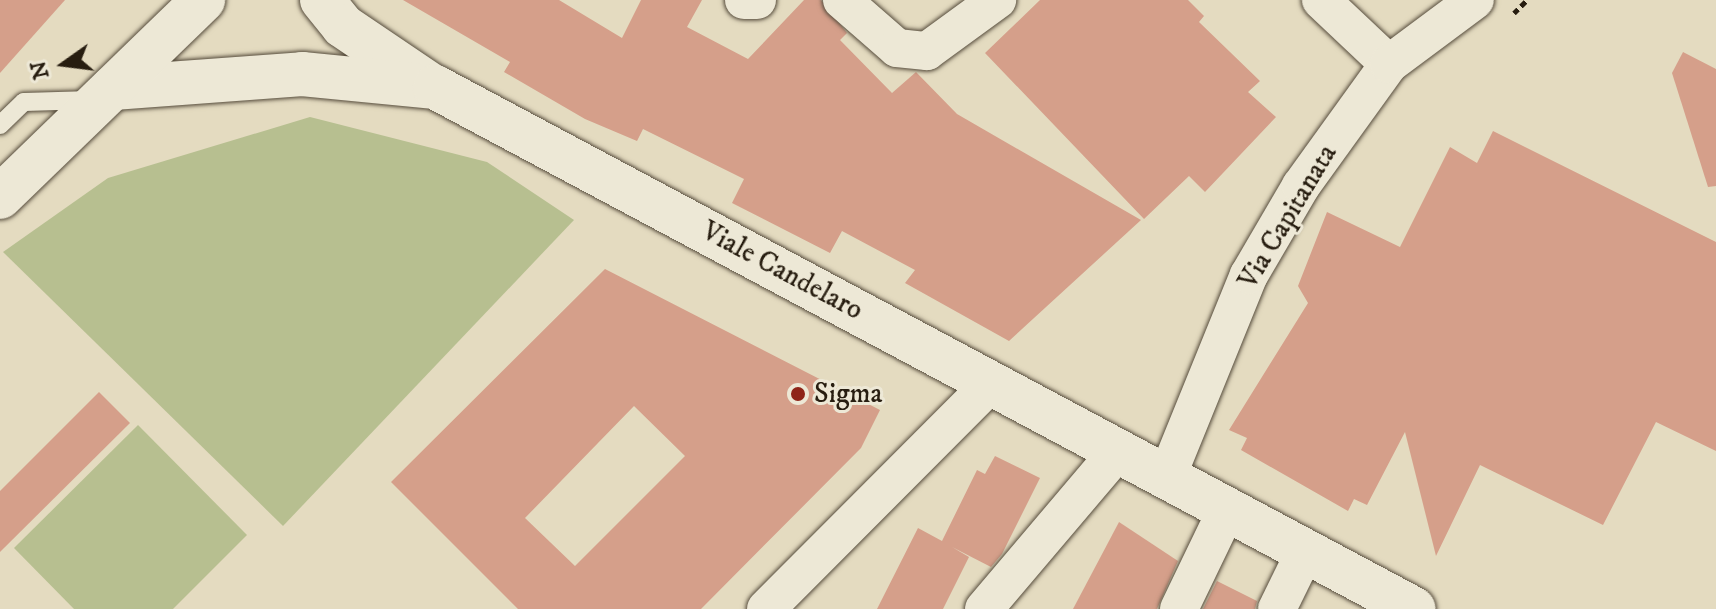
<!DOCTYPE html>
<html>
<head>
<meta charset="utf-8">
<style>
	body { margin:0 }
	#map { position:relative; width:1716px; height:609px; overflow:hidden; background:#e4dbc0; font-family:"IM FELL DW Pica",serif }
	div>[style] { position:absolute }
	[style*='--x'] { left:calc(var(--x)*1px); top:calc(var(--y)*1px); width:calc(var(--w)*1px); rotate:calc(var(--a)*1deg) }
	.green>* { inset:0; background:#b7bf90 }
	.building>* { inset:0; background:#d59f8a }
	.path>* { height:5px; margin-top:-2.5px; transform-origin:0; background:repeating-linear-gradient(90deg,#271d10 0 6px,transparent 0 10px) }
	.roads { filter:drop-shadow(0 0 2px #564c3c) drop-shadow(0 0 2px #564c3c) }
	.lane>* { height:18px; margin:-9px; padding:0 9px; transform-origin:9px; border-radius:9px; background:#ede8d6 }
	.street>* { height:38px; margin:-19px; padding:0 19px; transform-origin:19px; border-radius:19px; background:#ede8d6 }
	.secondary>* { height:44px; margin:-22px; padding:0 22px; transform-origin:22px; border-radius:22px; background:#ede8d6 }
	.dots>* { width:22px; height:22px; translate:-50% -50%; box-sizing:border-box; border:4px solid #ede8d6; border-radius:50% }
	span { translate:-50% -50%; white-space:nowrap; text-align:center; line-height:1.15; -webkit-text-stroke:6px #ede8d6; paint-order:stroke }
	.street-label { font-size:28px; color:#271d10 }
	.poi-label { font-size:28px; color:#271d10 }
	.left { translate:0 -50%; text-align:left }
	.north { position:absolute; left:24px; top:24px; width:80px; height:80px; -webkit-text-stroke:6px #ede8d6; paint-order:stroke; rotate:256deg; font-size:22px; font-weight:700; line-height:32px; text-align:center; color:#271d10 }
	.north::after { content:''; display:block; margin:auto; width:28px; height:36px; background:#271d10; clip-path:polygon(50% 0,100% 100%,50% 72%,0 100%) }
</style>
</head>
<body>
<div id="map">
	<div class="green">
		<div style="clip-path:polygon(310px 117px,487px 162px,574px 220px,283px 526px,3px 252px,108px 178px)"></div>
		<div style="clip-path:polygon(138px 425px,247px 535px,173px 609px,74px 609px,14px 548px)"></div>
	</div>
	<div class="building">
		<div style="clip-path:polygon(0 0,65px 0,0 73px)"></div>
		<div style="clip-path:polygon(403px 0,559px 0,622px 38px,641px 0,702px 0,687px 27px,748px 59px,804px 0,821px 0,847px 33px,840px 40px,892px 93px,916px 72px,957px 114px,1141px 220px,1009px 341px,905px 283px,915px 270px,842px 231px,830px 253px,732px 203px,744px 179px,643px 129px,637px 141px,585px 119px,504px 72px,510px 62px)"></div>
		<div style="clip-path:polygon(1040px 0,1188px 0,1204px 16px,1199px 22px,1260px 81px,1248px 92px,1276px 117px,1205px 192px,1189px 176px,1144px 219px,985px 53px)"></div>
		<div style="clip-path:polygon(1683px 52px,1716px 69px,1716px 186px,1708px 187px,1672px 73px)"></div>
		<div style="clip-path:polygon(1493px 131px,1716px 242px,1716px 451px,1656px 422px,1603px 525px,1480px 465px,1436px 556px,1405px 432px,1367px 505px,1354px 499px,1348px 511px,1241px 450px,1247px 438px,1229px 430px,1308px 303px,1298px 286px,1327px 212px,1400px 247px,1450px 147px,1477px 163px)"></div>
		<div style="clip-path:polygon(evenodd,605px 269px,880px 410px,861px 448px,701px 609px,518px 609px,391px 482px,605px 269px,634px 406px,685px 456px,575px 566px,525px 518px,634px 406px)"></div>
		<div style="clip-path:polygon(99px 392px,130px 423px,0 552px,0 491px)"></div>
		<div style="clip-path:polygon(995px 456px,1040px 478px,1002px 554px,991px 567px,952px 547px,969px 557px,943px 609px,877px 609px,918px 528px,942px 541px,977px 470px,985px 474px)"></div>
		<div style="clip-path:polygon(1119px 522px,1178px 561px,1157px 609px,1073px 609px)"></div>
		<div style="clip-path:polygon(1217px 581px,1257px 601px,1255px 609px,1203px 609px)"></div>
	</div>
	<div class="path">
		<div style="--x:1514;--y:13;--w:18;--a:-45"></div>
	</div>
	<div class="roads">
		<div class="lane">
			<div style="--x:0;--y:125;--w:33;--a:-44"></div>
			<div style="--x:24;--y:102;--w:68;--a:-1.7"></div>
		</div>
		<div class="street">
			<div style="--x:744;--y:0;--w:13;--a:0"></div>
			<div style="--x:842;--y:0;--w:73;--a:41.1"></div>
			<div style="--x:897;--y:48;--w:30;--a:6"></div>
			<div style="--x:927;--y:51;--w:87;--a:-36.1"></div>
			<div style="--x:1321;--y:0;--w:93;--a:43.3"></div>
			<div style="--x:1166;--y:479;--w:220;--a:-67.9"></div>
			<div style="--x:1249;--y:275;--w:103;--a:-59.7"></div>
			<div style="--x:1301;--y:186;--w:150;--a:-54.2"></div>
			<div style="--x:1389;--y:64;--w:107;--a:-36.7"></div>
			<div style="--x:766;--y:609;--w:319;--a:-45.1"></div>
			<div style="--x:984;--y:609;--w:206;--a:-49.7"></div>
			<div style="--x:1179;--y:609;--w:113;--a:-64.3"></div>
			<div style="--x:1277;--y:609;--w:61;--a:-63.9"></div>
		</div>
		<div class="secondary">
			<div style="--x:322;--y:0;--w:33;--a:51"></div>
			<div style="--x:343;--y:26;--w:104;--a:34"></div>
			<div style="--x:113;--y:88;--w:190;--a:-4.2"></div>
			<div style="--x:302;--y:74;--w:134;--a:5.6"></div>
			<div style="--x:435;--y:87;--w:1109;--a:28.07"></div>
			<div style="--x:0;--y:197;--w:283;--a:-44.1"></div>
		</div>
	</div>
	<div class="dots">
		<div style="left:798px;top:394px;background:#8f2418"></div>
	</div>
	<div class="street-label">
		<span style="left:1288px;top:217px;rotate:-59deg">Via Capitanata</span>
		<span style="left:782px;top:271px;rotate:28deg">Viale Candelaro</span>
	</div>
	<div class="poi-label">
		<span class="left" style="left:814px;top:394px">Sigma</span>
	</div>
	<div class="north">N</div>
</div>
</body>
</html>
